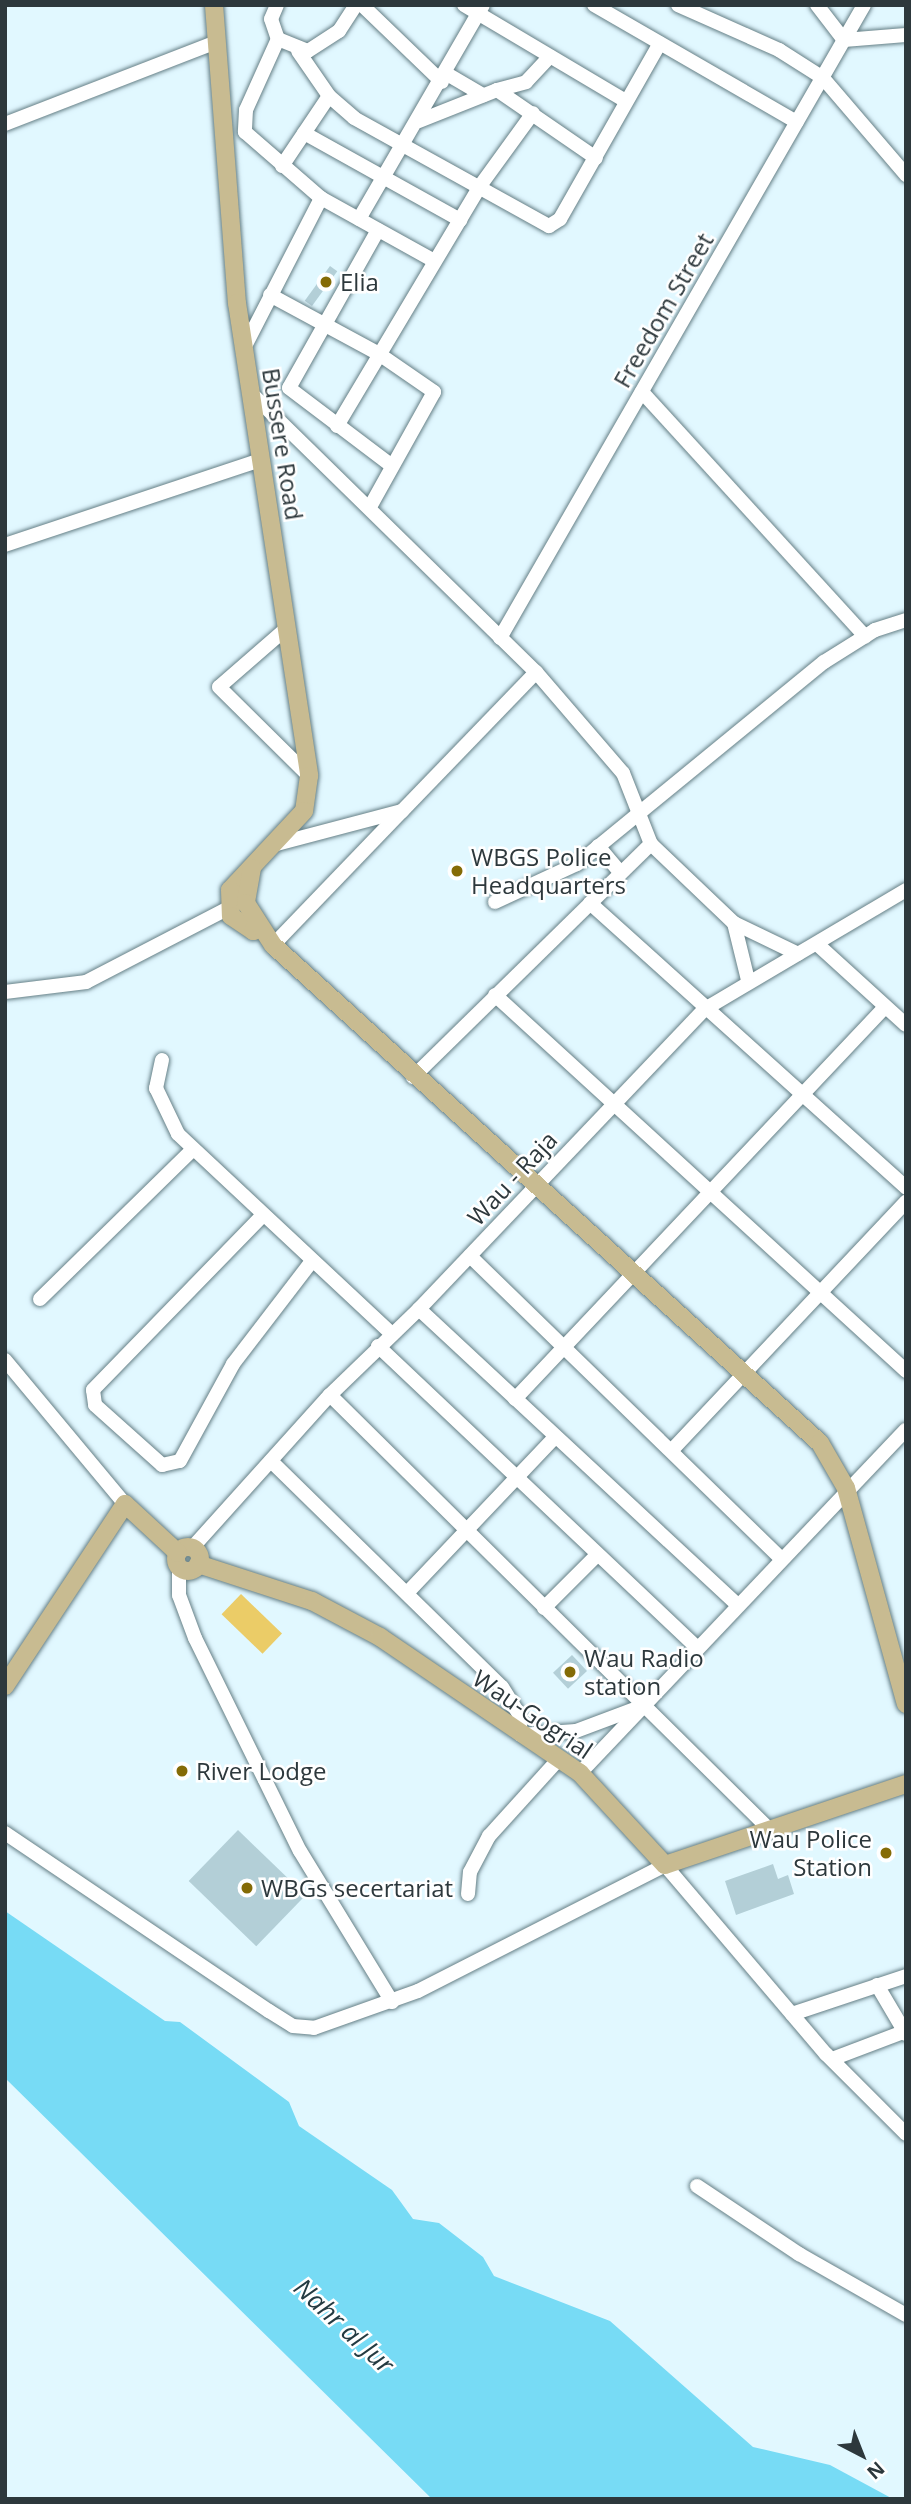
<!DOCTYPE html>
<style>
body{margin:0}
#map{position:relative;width:911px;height:2504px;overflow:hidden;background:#e1f8ff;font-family:"Open Sans",sans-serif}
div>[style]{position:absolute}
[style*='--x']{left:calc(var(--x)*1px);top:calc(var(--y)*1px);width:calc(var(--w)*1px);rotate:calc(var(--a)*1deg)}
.green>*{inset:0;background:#ebcc67;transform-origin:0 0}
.water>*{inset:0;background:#77dbf5}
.building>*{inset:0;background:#b3cfd7;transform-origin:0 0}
.roads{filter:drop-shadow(0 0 2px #657f86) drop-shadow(0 0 2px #657f86)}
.minor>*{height:14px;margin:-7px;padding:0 7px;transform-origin:7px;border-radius:7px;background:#fff}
.major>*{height:18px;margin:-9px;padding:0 9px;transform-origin:9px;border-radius:9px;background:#c8bb91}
.major>.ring{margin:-9px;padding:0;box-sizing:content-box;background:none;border:18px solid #c8bb91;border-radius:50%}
.dots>*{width:19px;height:19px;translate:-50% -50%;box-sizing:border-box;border:4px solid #fff;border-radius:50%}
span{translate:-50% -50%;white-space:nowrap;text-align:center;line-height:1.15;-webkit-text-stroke:5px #fff;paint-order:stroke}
.poi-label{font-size:24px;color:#2d383c}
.left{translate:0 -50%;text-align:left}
.right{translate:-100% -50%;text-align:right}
.street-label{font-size:24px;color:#2d383c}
.water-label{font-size:26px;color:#243b42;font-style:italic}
.frame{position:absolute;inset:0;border:7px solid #2d383c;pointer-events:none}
.north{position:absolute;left:827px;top:2420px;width:70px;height:70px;-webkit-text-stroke:5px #fff;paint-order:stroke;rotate:138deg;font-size:19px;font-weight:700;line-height:28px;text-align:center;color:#2d383c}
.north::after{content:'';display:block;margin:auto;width:24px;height:32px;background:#2d383c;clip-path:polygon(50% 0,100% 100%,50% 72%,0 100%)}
</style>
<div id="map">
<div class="green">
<i style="left:241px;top:1594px;width:57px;height:28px;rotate:44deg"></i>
</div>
<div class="water">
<i style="clip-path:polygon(5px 1911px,165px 2021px,180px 2022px,289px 2102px,299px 2126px,392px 2190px,413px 2219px,439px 2223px,483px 2257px,494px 2276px,610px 2321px,753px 2447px,830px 2465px,893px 2499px,432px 2499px,5px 2078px)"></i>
</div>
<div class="building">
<i style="left:330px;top:266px;width:9px;height:43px;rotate:36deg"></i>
<i style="left:572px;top:1655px;width:22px;height:26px;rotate:47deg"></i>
<i style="left:238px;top:1830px;width:94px;height:71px;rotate:44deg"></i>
<i style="clip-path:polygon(773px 1864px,778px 1879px,788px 1875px,794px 1894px,736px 1915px,725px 1881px)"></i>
</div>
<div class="roads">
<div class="minor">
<i style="--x:277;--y:5;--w:15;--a:113"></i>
<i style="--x:271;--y:19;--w:21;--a:71"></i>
<i style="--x:278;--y:39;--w:32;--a:22"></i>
<i style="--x:308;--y:51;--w:37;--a:-33"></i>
<i style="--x:339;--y:31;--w:31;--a:-57"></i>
<i style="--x:362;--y:5;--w:111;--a:43.9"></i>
<i style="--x:464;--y:5;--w:188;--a:30.7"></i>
<i style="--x:594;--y:5;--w:234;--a:30"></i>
<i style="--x:678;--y:5;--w:111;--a:24"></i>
<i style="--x:779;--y:50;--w:52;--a:32.5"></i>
<i style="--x:823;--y:78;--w:128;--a:49.4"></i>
<i style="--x:817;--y:5;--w:44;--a:52.4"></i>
<i style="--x:844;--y:40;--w:62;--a:-4.6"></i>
<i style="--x:278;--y:39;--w:78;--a:114.3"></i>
<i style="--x:246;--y:110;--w:22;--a:93"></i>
<i style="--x:245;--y:132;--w:101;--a:41"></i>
<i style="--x:321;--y:198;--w:129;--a:29.1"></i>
<i style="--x:298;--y:51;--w:55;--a:55.4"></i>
<i style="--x:329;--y:96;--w:33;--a:41"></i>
<i style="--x:354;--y:118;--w:223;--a:29"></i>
<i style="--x:549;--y:226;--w:13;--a:-32"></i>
<i style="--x:560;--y:219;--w:202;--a:-60.4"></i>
<i style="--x:447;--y:74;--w:42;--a:30.3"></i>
<i style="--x:497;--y:90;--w:30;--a:-15"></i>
<i style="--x:526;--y:82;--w:35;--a:-47"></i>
<i style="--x:419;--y:121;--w:84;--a:-21.7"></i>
<i style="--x:497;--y:90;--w:120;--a:34.5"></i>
<i style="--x:5;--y:124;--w:226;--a:-21.2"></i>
<i style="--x:304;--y:133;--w:179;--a:29.1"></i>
<i style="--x:282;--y:166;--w:84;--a:-56.1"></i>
<i style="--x:359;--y:219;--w:247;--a:-59.9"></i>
<i style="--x:378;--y:230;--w:181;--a:119.4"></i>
<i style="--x:289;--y:388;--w:129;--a:37.1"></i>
<i style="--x:270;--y:295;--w:124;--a:28.4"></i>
<i style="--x:379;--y:354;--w:67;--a:34.6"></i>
<i style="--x:434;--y:392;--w:129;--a:119.1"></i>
<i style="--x:243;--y:350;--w:171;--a:-62.8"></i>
<i style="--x:642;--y:392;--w:331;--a:47.6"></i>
<i style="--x:255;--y:397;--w:393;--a:44.4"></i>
<i style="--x:536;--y:672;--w:133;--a:49.3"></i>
<i style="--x:623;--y:773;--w:76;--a:68.5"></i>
<i style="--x:651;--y:844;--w:115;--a:43.6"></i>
<i style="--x:734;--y:923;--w:59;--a:76.2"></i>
<i style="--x:337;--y:426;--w:279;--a:-59.2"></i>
<i style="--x:480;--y:186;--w:90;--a:-54"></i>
<i style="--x:5;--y:545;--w:269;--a:-18.4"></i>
<i style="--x:288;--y:627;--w:91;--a:139"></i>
<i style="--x:219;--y:687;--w:127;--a:44.7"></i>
<i style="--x:500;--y:638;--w:730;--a:-60.1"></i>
<i style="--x:273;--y:845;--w:133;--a:-14.8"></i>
<i style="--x:402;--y:811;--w:193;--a:-46"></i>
<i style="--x:598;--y:846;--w:35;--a:50"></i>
<i style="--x:495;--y:902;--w:90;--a:-24.9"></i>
<i style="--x:577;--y:864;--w:319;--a:-39.3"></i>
<i style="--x:824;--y:662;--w:60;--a:-32.1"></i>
<i style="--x:875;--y:630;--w:33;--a:-18"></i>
<i style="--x:590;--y:903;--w:426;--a:42"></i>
<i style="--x:734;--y:923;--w:71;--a:25.8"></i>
<i style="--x:817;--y:944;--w:120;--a:42.3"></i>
<i style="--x:273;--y:945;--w:185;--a:-46.1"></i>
<i style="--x:5;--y:992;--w:82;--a:-7"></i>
<i style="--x:86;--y:982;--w:159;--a:-27.4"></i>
<i style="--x:495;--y:995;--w:557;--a:42.45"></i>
<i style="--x:162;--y:1060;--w:29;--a:102"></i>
<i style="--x:156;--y:1088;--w:51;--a:64.4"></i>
<i style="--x:178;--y:1134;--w:293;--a:43.1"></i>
<i style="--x:413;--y:1077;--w:333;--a:-44.4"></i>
<i style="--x:263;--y:1215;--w:244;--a:134.2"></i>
<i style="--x:93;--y:1390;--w:15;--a:82"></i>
<i style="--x:95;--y:1405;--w:90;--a:41.8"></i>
<i style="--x:162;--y:1465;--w:18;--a:-13"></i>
<i style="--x:180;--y:1461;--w:111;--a:-61.3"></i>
<i style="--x:233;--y:1364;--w:130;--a:-52.5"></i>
<i style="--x:470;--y:1256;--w:432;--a:44.2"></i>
<i style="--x:40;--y:1299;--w:213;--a:-44.4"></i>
<i style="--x:419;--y:1309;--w:434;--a:42.9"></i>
<i style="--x:378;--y:1346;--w:439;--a:43.4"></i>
<i style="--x:5;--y:1360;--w:187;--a:50.2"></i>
<i style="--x:330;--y:1395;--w:620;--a:44.67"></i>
<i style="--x:515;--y:1399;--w:539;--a:-46.65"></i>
<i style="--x:672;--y:1450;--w:341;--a:-46.7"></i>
<i style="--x:271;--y:1461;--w:323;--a:44.4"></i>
<i style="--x:502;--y:1687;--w:32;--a:58"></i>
<i style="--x:519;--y:1714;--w:21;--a:85"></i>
<i style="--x:521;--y:1735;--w:55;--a:-4.2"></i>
<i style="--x:576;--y:1731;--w:74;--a:-20.6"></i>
<i style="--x:192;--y:1548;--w:206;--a:-48"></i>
<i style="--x:330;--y:1395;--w:124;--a:-44"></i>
<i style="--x:419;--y:1309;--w:414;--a:-46.4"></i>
<i style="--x:705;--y:1009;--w:234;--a:-30.6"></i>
<i style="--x:179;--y:1567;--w:28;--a:90"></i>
<i style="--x:179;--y:1595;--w:46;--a:69.6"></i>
<i style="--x:195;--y:1638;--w:237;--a:63.8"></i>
<i style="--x:300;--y:1851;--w:177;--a:58.6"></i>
<i style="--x:408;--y:1592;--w:214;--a:-46.5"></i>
<i style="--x:544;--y:1608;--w:75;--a:-45"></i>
<i style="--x:580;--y:1773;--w:473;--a:-46.5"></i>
<i style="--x:5;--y:1833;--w:318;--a:34"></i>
<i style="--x:269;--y:2011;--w:28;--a:32"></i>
<i style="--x:293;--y:2026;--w:21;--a:5"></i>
<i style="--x:314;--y:2028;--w:110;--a:-19.6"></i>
<i style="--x:418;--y:1991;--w:277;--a:-27"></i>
<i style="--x:665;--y:1865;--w:248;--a:49.6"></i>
<i style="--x:826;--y:2054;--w:113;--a:45"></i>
<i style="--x:468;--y:1894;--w:22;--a:-85"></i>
<i style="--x:470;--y:1872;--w:41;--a:-62.2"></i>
<i style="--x:489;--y:1836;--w:101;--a:-47.8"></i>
<i style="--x:877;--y:1985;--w:57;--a:59.4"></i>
<i style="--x:792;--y:2014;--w:120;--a:-18.4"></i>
<i style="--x:832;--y:2059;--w:79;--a:-20.7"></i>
<i style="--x:697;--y:2186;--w:123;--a:33.7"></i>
<i style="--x:799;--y:2254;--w:123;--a:29.7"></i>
</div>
<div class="major">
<i style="--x:214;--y:5;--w:299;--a:85.6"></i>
<i style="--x:237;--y:303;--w:478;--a:81.3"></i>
<i style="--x:309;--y:776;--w:35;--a:98"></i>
<i style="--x:304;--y:811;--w:108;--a:133.1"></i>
<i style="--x:230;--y:890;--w:26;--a:88"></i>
<i style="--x:231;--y:916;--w:27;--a:34"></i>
<i style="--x:253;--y:931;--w:7;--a:-63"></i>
<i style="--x:252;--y:868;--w:36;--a:100"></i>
<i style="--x:246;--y:903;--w:50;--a:57.3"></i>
<i style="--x:273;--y:945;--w:740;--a:42.32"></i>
<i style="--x:820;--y:1443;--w:52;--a:60"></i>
<i style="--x:846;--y:1488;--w:224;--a:74.5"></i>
<i class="ring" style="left:176px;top:1547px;width:6px;height:6px"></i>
<i style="--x:198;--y:1564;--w:120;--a:18"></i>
<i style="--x:312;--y:1601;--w:77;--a:27.9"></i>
<i style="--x:380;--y:1637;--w:242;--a:34.2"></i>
<i style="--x:580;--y:1773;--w:125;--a:47.3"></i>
<i style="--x:665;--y:1865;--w:254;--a:-18.6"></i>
<i style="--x:5;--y:1686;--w:218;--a:-56.6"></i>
<i style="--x:125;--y:1504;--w:72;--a:42.8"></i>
</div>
</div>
<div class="dots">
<i style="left:326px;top:282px;background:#846b06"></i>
<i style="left:457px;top:871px;background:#846b06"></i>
<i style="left:570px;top:1672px;background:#846b06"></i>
<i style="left:182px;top:1771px;background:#846b06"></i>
<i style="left:886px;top:1853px;background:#846b06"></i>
<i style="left:247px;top:1888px;background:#846b06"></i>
</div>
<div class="poi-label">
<span class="left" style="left:340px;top:282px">Elia</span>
<span class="left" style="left:471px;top:871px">WBGS Police<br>Headquarters</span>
<span class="left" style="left:584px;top:1672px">Wau Radio<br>station</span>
<span class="left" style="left:196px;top:1771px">River Lodge</span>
<span class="right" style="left:872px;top:1853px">Wau Police<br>Station</span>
<span class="left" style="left:261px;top:1888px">WBGs secertariat</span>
</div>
<div class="street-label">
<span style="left:663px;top:310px;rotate:-60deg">Freedom Street</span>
<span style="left:283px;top:444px;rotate:81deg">Bussere Road</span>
<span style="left:512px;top:1178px;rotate:-47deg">Wau - Raja</span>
<span style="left:533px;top:1714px;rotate:34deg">Wau-Gogrial</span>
</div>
<div class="water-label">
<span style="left:344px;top:2326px;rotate:43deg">Nahr al Jur</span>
</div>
<div class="frame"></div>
<div class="north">N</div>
</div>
